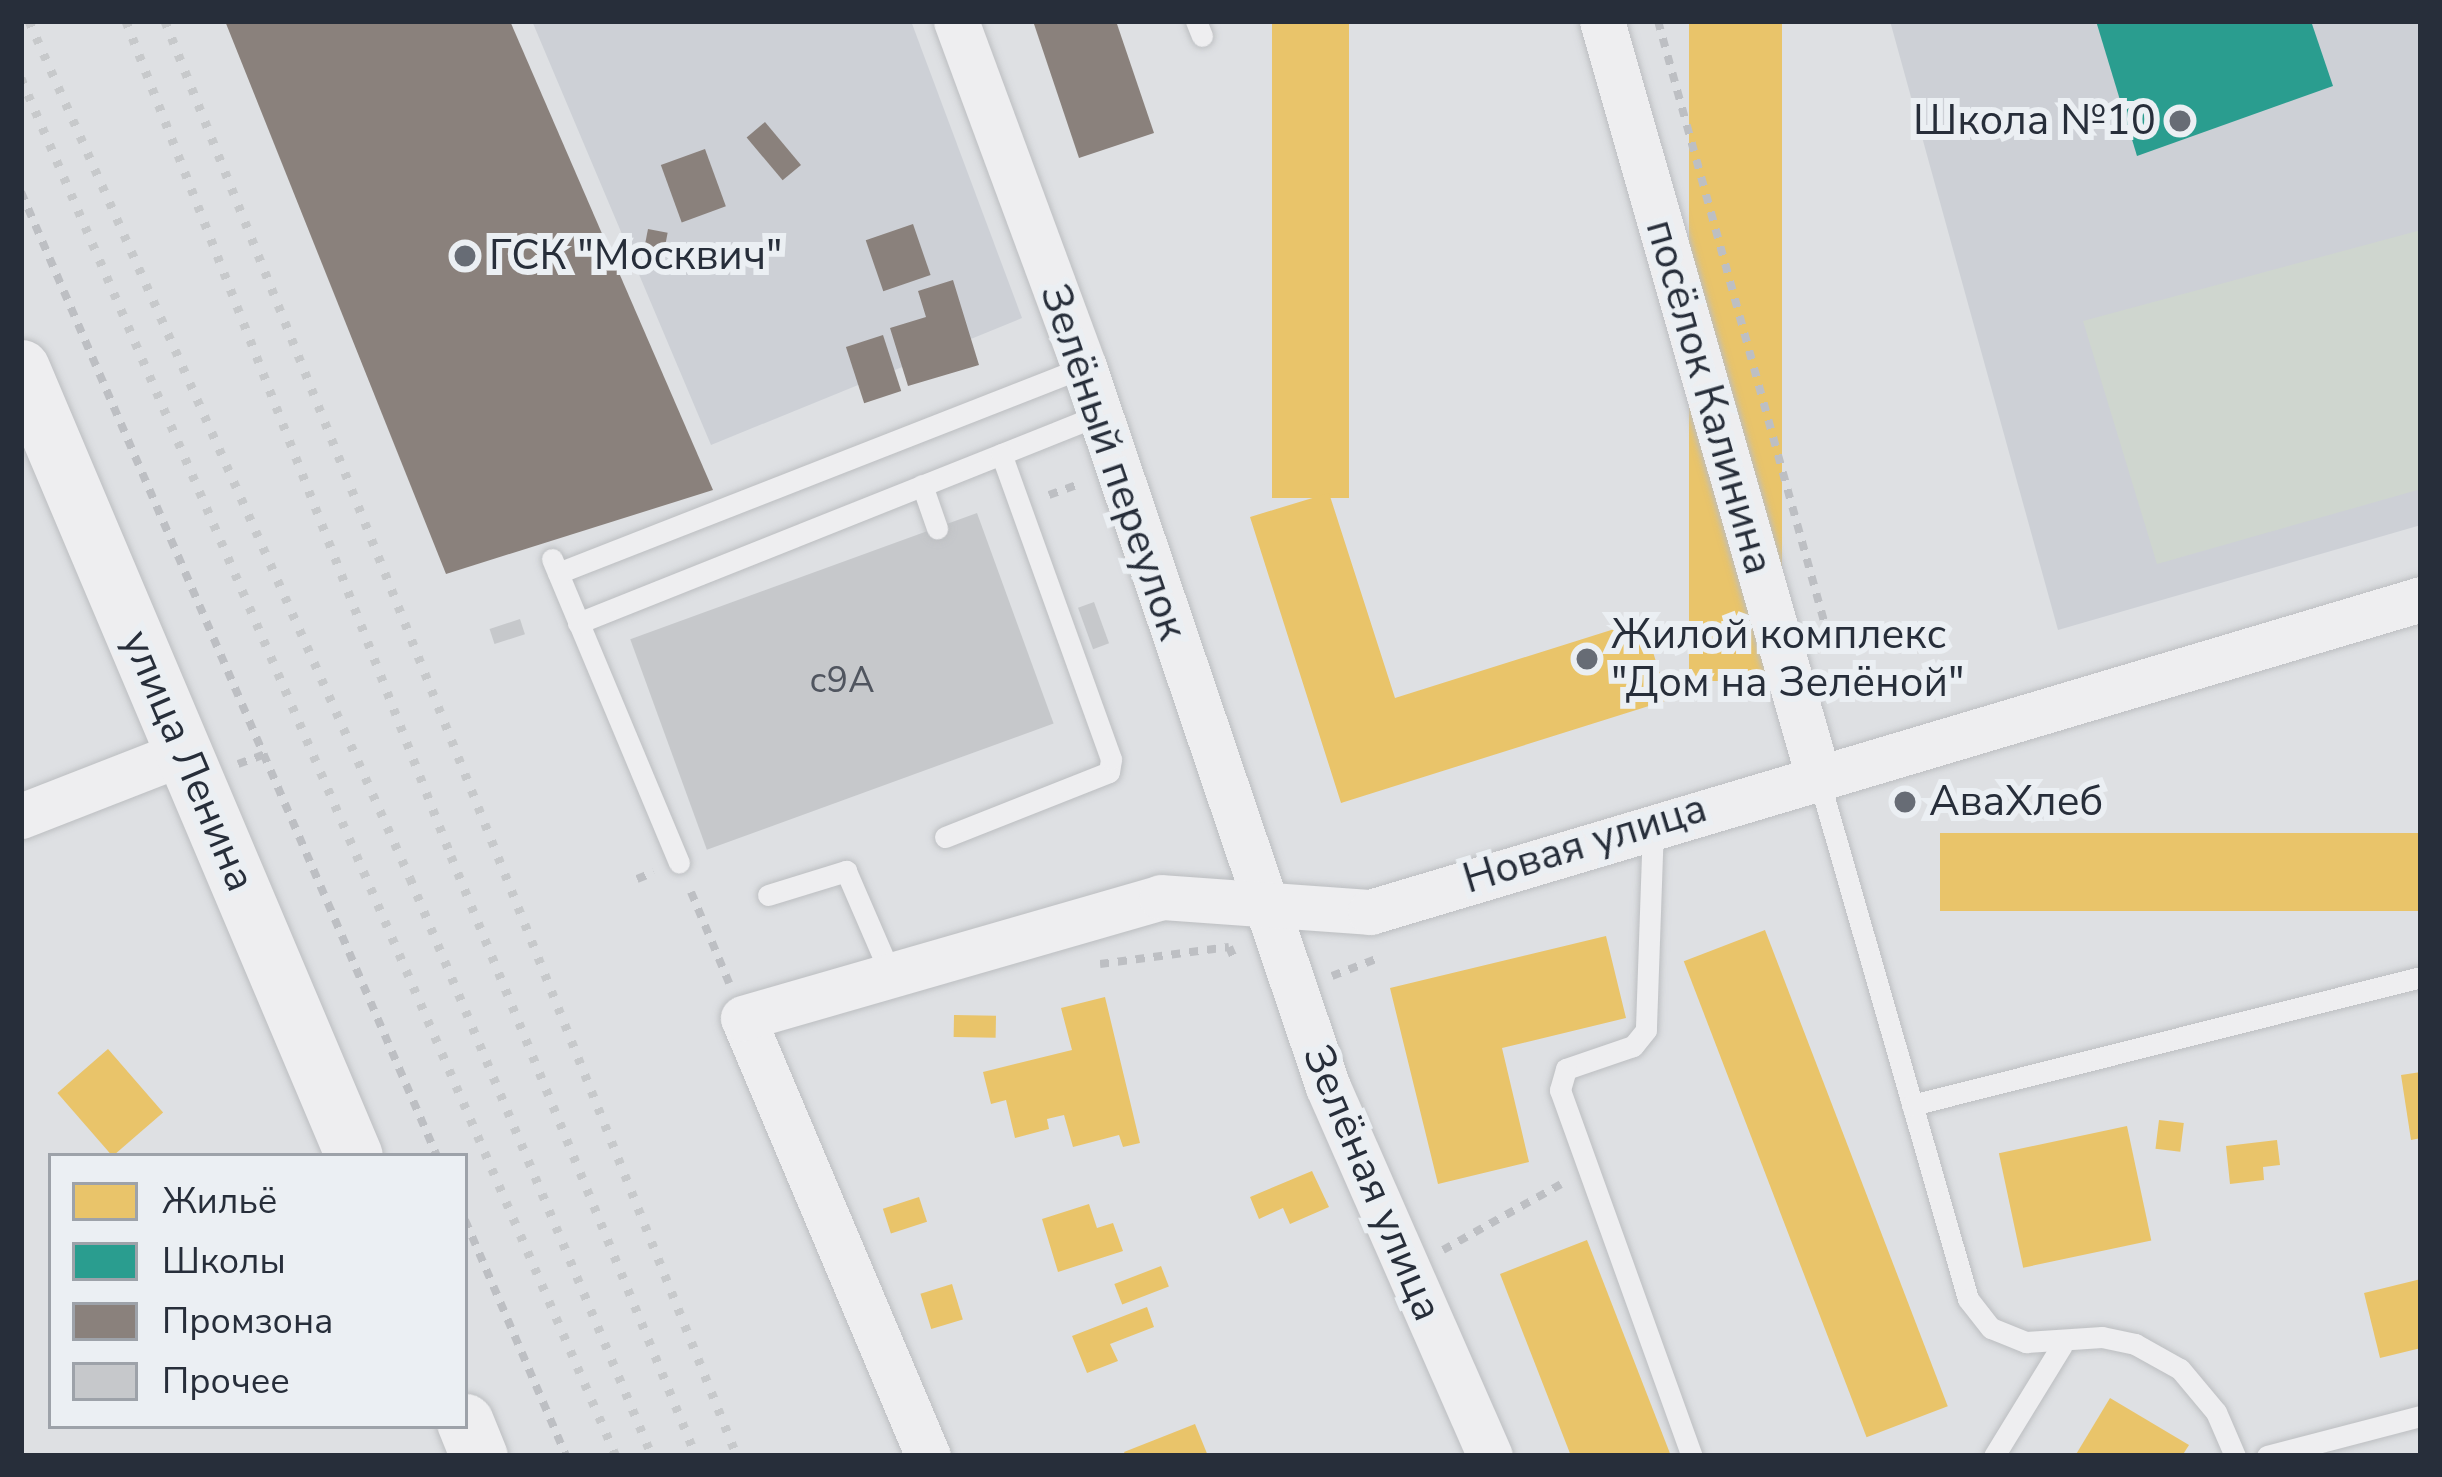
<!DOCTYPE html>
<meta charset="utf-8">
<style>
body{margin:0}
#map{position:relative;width:2442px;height:1477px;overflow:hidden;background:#dee0e3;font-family:"Nunito Sans",sans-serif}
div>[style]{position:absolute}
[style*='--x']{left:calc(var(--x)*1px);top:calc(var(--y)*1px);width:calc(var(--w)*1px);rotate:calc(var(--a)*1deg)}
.built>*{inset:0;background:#cdd0d6}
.green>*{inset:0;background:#cfd6cf}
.homes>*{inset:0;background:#e9c46a;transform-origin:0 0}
.schools>*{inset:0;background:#2a9d8f}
.industry>*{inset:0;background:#8a817c;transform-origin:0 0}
.building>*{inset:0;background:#c6c8cb;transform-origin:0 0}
.path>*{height:8px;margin-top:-4px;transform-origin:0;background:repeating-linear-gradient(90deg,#bdbfc3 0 9px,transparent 0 18px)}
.roads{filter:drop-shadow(0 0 3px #bcbec1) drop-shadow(0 0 3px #bcbec1)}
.service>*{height:21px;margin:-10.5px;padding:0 10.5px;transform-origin:10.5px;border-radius:10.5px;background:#eeeef0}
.minor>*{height:45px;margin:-22.5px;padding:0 22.5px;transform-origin:22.5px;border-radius:22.5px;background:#eeeef0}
.tertiary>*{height:57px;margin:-28.5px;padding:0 28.5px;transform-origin:28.5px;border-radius:28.5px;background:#eeeef0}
.rail>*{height:9px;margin-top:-4.5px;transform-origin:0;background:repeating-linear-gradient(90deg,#c7c9cb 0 6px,transparent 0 18px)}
.dots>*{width:33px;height:33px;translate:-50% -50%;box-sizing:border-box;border:6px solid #ebeff3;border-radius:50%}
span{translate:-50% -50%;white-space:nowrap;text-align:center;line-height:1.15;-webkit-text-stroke:12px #ebeff3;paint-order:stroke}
.number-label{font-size:36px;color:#50555f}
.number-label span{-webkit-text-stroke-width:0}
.poi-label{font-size:42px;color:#272e3a}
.right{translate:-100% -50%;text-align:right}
.left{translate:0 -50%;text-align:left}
.street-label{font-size:42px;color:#272e3a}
.frame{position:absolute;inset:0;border:24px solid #272e3a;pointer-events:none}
.legend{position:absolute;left:48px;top:1153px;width:420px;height:276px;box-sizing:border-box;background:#ebeff3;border:3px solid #9da2a9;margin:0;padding:15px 21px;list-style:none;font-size:36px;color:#272e3a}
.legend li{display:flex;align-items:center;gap:24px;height:60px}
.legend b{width:60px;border:3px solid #9da2a9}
</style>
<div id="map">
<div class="built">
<i style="clip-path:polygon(532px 21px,911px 21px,1022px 318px,711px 445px)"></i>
<i style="clip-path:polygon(1890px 21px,2421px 21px,2421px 525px,2058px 630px)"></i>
</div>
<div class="green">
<i style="clip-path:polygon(2421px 230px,2421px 489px,2157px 564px,2083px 321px)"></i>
</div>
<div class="homes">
<i style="left:1272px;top:21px;width:77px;height:477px"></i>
<i style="left:1689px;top:21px;width:93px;height:660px"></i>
<i style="clip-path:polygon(1329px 493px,1395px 698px,1643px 620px,1668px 700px,1341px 803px,1250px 517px)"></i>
<i style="left:2421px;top:833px;width:78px;height:481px;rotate:90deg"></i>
<i style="left:1765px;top:930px;width:510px;height:87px;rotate:69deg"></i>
<i style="clip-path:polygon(1606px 936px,1626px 1018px,1502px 1048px,1529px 1162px,1438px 1184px,1390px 988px)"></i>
<i style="clip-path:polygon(1105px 997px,1140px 1143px,1123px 1147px,1119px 1135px,1073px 1147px,1064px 1115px,1047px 1119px,1049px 1129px,1015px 1138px,1006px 1100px,991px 1104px,983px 1072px,1072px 1050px,1061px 1008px)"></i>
<i style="left:954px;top:1015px;width:42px;height:22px;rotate:1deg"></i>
<i style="left:108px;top:1049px;width:84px;height:67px;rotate:49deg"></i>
<i style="clip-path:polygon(2421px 1072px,2421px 1138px,2411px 1140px,2401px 1075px)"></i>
<i style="left:2159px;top:1120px;width:25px;height:29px;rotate:7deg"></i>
<i style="left:2127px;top:1126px;width:117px;height:131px;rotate:78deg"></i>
<i style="clip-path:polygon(2277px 1140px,2280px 1165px,2263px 1167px,2264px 1180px,2230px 1184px,2226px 1146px)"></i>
<i style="clip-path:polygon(1312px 1171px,1329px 1207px,1290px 1224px,1283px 1208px,1259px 1219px,1250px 1197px)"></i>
<i style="left:919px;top:1197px;width:26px;height:38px;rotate:72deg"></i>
<i style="clip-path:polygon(1089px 1204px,1097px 1228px,1113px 1223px,1123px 1251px,1058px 1272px,1042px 1219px)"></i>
<i style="clip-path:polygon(1587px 1240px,1671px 1456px,1571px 1456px,1500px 1274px)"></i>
<i style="left:1161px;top:1266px;width:22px;height:50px;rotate:69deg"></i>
<i style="clip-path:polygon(2421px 1279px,2421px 1348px,2380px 1358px,2364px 1293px)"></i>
<i style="left:952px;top:1284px;width:37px;height:33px;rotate:73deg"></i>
<i style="clip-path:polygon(1147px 1307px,1154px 1327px,1110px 1344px,1118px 1361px,1087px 1373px,1072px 1336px)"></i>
<i style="clip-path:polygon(2110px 1398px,2189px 1445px,2182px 1456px,2075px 1456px)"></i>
<i style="clip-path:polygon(1195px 1424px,1208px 1456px,1126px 1456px,1124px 1452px)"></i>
</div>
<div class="schools">
<i style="clip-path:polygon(2096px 21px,2311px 21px,2333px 86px,2137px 156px)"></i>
</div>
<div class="industry">
<i style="clip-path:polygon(225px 21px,510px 21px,713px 490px,446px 574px)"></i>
<i style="clip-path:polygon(1033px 21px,1116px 21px,1154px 133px,1079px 158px)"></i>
<i style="left:765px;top:122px;width:56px;height:24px;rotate:50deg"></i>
<i style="left:705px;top:149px;width:61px;height:47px;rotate:70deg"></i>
<i style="left:913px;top:224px;width:54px;height:50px;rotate:71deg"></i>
<i style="left:648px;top:229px;width:20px;height:21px;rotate:11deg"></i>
<i style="clip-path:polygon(953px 280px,979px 365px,908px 386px,890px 328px,926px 317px,918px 291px)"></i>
<i style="left:883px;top:335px;width:59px;height:39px;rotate:72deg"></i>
</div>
<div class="building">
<i style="left:977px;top:513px;width:224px;height:369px;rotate:70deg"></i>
<i style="left:1094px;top:602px;width:44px;height:17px;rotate:70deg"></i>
<i style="left:520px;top:619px;width:16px;height:32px;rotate:72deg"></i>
</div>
<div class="path">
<i style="--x:1658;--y:21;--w:634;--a:74.54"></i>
<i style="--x:21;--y:192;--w:1050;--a:66.66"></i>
<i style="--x:1049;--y:495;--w:33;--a:-20"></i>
<i style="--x:238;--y:764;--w:29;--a:-20"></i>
<i style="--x:637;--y:879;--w:18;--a:-22"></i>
<i style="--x:691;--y:892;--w:99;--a:67.3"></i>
<i style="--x:1100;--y:964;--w:130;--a:-7.5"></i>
<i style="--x:1229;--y:947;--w:17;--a:66"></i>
<i style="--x:1332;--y:976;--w:50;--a:-21"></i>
<i style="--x:465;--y:1220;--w:257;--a:66.8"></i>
<i style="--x:1443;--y:1250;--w:135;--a:-29.2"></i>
</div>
<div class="roads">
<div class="service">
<i style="--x:1196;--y:21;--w:16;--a:68"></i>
<i style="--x:922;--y:485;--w:46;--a:70.8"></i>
<i style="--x:552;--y:559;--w:329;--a:67.3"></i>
<i style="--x:558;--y:573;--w:565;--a:-21.39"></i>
<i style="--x:578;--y:623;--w:561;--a:-21.76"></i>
<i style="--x:1817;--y:773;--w:547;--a:73.98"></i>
<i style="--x:1968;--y:1299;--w:37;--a:52"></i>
<i style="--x:1991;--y:1328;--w:38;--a:22"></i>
<i style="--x:2026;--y:1342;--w:76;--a:-3.8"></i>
<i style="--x:2102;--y:1337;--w:34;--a:12"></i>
<i style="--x:2135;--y:1344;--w:51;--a:29.1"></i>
<i style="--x:2180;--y:1369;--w:56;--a:50.1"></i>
<i style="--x:2216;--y:1412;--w:48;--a:66.6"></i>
<i style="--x:1653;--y:826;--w:204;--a:92"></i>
<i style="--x:1646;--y:1030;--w:21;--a:129"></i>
<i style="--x:1633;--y:1046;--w:71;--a:161.1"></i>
<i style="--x:1566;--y:1069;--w:22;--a:106"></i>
<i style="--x:1560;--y:1090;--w:389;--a:70.2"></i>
<i style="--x:945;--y:837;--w:176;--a:-21.6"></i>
<i style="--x:1109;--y:772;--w:13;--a:-81"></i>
<i style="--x:1111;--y:759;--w:324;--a:-109.8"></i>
<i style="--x:768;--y:895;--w:82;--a:-17.1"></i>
<i style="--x:846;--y:871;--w:113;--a:66.6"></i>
<i style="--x:1912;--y:1105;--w:525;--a:-14.12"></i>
<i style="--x:1994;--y:1456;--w:130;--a:-58.5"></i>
<i style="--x:2267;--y:1456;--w:159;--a:-14.6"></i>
</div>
<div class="minor">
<i style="--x:956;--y:21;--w:369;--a:69.7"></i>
<i style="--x:1084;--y:367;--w:760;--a:71.28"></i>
<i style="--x:1328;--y:1087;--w:403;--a:66.3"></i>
<i style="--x:1602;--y:21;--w:782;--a:74.04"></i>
<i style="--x:21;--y:816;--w:176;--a:-21.3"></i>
<i style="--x:928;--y:1456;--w:475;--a:-112.9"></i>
<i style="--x:743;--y:1018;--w:435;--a:-16.1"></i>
<i style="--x:1161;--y:897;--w:210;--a:4.1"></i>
<i style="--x:1370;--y:912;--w:1097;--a:-16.58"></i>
</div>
<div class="tertiary">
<i style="--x:21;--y:368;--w:855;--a:67.09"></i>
<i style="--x:465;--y:1422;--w:37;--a:68"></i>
</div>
</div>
<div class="rail">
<i style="--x:29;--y:21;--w:938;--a:66.03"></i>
<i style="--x:410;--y:878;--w:627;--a:67.28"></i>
<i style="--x:126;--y:21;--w:896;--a:68.73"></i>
<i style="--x:451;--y:856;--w:648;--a:67.79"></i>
<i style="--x:165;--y:21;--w:1545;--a:68.27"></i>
<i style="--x:21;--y:78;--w:1501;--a:66.65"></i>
</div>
<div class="dots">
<i style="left:2180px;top:121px;background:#676c75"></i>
<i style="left:465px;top:256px;background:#676c75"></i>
<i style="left:1587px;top:659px;background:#676c75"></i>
<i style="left:1905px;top:802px;background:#676c75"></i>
</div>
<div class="number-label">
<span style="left:842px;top:681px">с9А</span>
</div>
<div class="poi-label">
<span class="right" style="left:2156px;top:121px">Школа №10</span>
<span class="left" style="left:489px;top:256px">ГСК "Москвич"</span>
<span class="left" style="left:1611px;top:659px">Жилой комплекс<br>"Дом на Зелёной"</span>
<span class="left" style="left:1929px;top:802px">АваХлеб</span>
</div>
<div class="street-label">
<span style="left:1709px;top:397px;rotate:74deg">посёлок Калинина</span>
<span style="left:1113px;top:462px;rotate:71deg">Зелёный переулок</span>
<span style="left:188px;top:761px;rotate:67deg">улица Ленина</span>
<span style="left:1585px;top:844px;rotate:-17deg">Новая улица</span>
<span style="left:1372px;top:1183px;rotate:67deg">Зелёная улица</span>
</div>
<div class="frame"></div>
<ul class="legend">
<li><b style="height:33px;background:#e9c46a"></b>Жильё</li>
<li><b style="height:33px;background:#2a9d8f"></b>Школы</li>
<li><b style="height:33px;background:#8a817c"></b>Промзона</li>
<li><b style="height:33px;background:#c6c8cb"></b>Прочее</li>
</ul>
</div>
